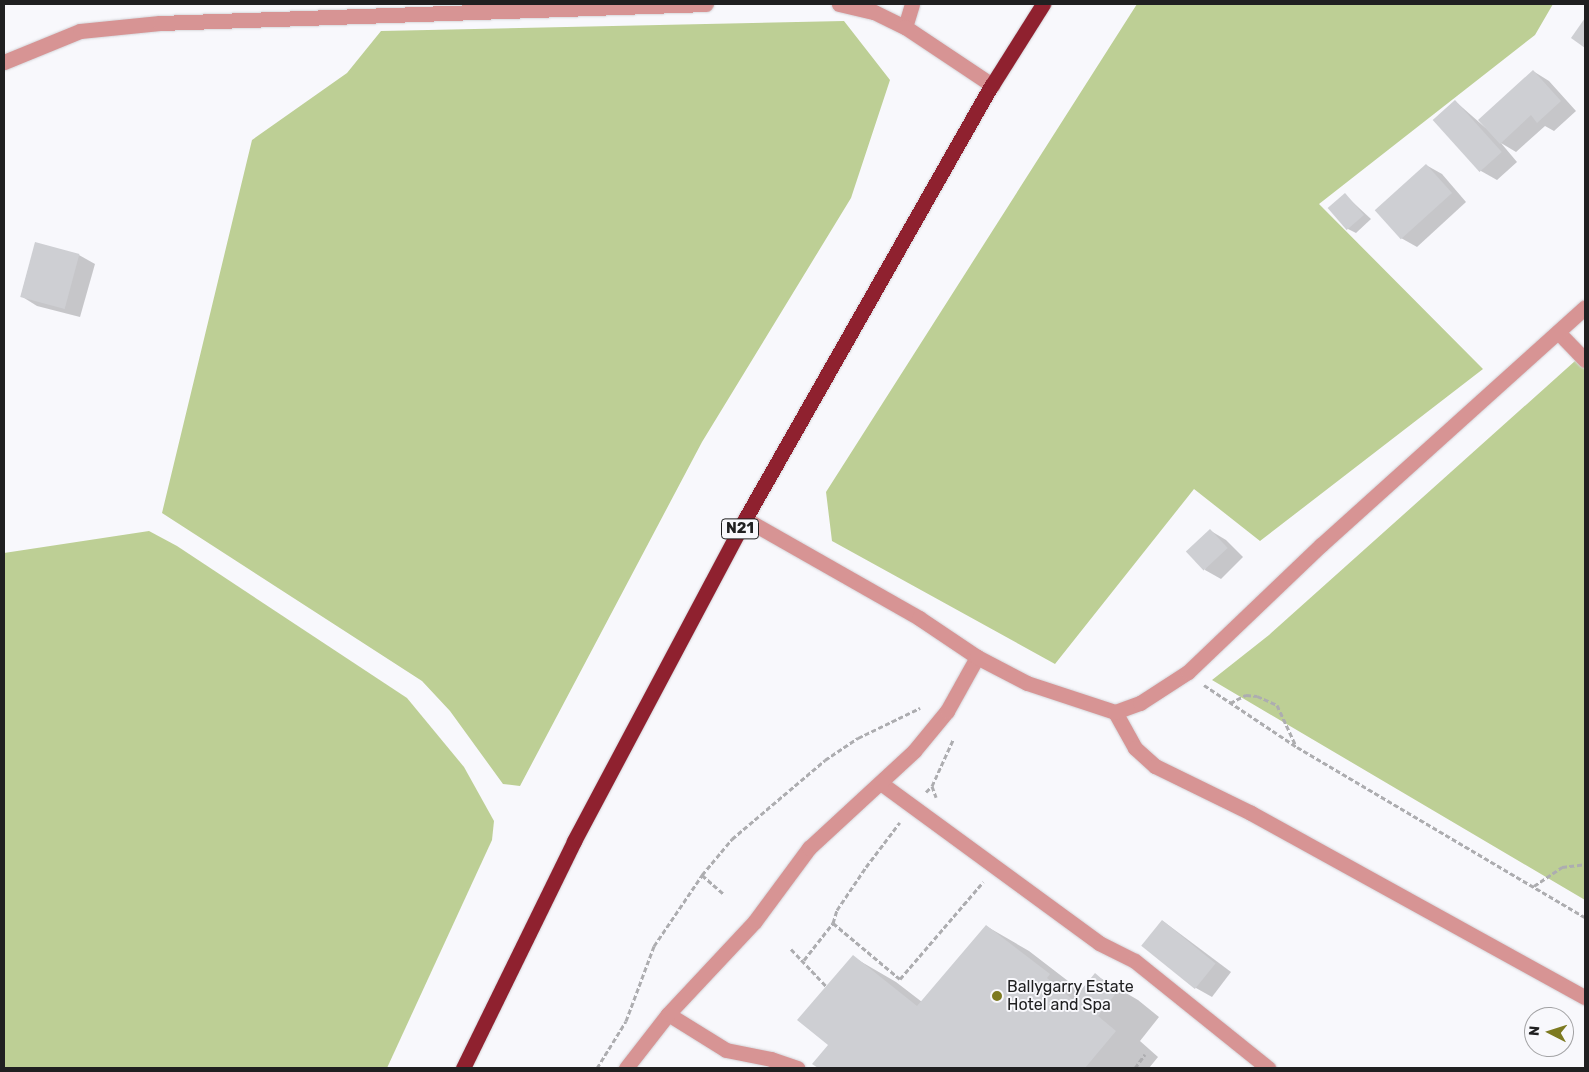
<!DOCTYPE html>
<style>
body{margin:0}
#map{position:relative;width:1589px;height:1072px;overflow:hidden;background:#f8f8fc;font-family:Rubik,sans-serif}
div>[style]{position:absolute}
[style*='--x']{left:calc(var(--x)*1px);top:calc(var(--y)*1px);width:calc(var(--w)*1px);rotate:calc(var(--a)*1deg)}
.green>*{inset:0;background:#bdcf95}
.shadow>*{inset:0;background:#0003}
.building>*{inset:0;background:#cecfd3;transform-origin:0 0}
.path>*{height:3px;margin-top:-1.5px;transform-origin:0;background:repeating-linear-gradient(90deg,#adadb0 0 5px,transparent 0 7.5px)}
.roads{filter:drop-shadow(0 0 1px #d5d5d9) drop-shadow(0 0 1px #d5d5d9)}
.lane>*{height:15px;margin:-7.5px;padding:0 7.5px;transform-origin:7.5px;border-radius:7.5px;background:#d79494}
.street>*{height:15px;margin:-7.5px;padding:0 7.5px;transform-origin:7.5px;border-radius:7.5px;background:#d79494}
.highway>*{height:15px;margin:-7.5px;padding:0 7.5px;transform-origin:7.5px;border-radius:7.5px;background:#8f212f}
.dots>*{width:14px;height:14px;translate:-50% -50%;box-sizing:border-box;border:2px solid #f8f8fc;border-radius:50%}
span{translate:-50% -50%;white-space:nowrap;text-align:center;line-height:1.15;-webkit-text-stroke:4px #f8f8fc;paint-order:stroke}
.shield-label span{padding:1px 4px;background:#f8f8fc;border:1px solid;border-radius:4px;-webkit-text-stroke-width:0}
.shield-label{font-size:15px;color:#202021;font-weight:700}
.poi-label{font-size:16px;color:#202021}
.left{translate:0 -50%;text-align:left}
.frame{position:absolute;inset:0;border:5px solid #202021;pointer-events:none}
.north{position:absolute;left:1524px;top:1007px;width:50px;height:50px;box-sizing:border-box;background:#f8f8fc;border:1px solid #a2a2a4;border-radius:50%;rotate:275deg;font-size:14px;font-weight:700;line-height:20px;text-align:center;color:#202021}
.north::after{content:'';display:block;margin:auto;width:18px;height:22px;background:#7d7a21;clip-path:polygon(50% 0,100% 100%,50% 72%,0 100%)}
</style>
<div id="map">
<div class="green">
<i style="clip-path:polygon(1137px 4px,1553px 4px,1535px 35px,1319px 204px,1483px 369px,1260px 541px,1194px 489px,1055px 664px,832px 541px,826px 492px)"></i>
<i style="clip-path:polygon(844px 21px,890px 80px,851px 198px,702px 442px,520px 786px,503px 784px,450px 711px,422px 681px,162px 513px,252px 140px,347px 73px,381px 31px)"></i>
<i style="clip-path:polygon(1585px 352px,1585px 900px,1212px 680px,1269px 635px)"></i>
<i style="clip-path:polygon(149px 531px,177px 546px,407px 698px,464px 767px,494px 821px,492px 840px,387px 1068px,4px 1068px,4px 553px)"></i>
</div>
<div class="shadow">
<i style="clip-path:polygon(1533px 71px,1549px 81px,1576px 111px,1554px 131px,1545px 126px,1516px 152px,1501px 143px,1517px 162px,1497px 180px,1481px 171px,1453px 140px,1455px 101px,1488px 130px)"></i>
<i style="clip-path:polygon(1426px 165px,1442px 174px,1466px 202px,1417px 247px,1401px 238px)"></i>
<i style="clip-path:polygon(1345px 195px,1371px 219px,1356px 233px,1348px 229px)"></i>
<i style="clip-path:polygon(36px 243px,79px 255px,95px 264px,80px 317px,37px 306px,21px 296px)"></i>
<i style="clip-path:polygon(1211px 531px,1226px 540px,1243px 557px,1221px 579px,1205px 570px)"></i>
<i style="clip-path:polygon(1163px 921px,1231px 972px,1212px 997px,1196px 988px)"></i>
<i style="clip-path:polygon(986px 926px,1029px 951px,1081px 991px,1095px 975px,1138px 1000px,1159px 1017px,1140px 1041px,1158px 1057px,1149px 1068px,820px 1068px,814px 1063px,830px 1045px,853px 957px,896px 982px,922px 1002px)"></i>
</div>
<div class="building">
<i style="clip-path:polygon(1585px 18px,1585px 48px,1571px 38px)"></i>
<i style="clip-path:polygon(1533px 70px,1561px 101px,1537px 123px,1531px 115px,1500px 144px,1478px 120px)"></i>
<i style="left:1455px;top:100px;width:70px;height:30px;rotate:48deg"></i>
<i style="left:1426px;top:164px;width:39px;height:69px;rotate:48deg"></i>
<i style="left:1345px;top:193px;width:29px;height:23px;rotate:49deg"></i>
<i style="left:35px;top:242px;width:46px;height:57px;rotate:15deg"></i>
<i style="left:1210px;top:529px;width:26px;height:33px;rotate:47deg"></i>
<i style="left:1162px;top:920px;width:69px;height:33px;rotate:39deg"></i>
<i style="clip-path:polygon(986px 925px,1050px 974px,1047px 978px,1073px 1000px,1095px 973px,1117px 992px,1098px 1016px,1116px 1031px,1085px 1068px,818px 1068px,812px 1064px,828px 1045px,797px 1020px,853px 955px,917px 1006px)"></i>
</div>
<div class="path">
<i style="--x:1204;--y:685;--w:112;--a:33.7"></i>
<i style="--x:1297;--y:747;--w:334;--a:30.6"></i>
<i style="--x:1230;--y:703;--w:18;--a:-27"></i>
<i style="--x:1246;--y:695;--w:11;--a:5"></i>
<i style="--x:1257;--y:696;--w:22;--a:24"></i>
<i style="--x:1277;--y:705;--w:45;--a:65.1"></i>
<i style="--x:932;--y:786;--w:12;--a:70"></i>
<i style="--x:926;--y:792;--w:8;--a:-45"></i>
<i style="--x:932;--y:786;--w:51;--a:-65.5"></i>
<i style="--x:702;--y:875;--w:29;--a:41"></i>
<i style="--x:1534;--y:886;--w:34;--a:-34"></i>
<i style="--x:1562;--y:867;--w:23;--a:-7"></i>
<i style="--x:833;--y:923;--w:87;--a:39.9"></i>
<i style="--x:900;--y:979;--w:128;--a:-49.4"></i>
<i style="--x:791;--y:949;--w:51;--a:46.6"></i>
<i style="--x:804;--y:960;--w:47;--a:-51.9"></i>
<i style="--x:833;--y:923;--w:14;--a:-73"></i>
<i style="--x:837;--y:910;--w:52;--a:-56"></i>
<i style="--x:866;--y:867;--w:56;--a:-52.9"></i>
<i style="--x:597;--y:1068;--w:55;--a:-58.3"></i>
<i style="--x:626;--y:1021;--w:80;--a:-69.5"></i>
<i style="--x:654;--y:946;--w:86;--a:-55.9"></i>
<i style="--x:702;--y:875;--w:47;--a:-50.2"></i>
<i style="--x:732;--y:839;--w:122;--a:-40.3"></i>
<i style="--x:825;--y:760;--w:40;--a:-34"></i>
<i style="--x:858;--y:738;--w:69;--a:-25.8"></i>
<i style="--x:1135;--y:1068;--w:17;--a:-54"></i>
</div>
<div class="roads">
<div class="lane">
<i style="--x:905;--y:27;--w:24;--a:-73"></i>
<i style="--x:1558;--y:332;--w:39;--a:46"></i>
<i style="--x:1115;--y:712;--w:41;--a:60.9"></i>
<i style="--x:1135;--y:748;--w:27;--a:42"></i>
<i style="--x:1155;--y:766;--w:107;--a:26.1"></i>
<i style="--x:1251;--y:813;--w:381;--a:28.9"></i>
<i style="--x:882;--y:784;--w:269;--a:36.2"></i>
<i style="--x:1099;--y:943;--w:40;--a:26.6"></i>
<i style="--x:1135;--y:961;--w:171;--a:38.8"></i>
<i style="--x:668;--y:1014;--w:68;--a:31.8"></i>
<i style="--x:726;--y:1050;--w:46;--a:11.3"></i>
<i style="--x:771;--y:1059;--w:28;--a:19"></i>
<i style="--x:626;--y:1068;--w:68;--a:-52.1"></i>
<i style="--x:668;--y:1014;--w:127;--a:-46.9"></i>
<i style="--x:755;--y:921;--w:91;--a:-53.5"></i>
<i style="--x:809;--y:848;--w:143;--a:-42.7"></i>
<i style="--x:914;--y:751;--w:52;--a:-50.5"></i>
<i style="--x:947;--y:711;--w:62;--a:-60.9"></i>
</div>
<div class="street">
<i style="--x:839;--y:4;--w:36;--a:13"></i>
<i style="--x:874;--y:12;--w:34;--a:26"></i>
<i style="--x:905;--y:27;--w:105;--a:33.7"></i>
<i style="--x:4;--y:62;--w:82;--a:-22.2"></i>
<i style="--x:80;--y:31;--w:80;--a:-5.7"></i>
<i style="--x:160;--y:23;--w:546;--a:-1.99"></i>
<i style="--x:745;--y:519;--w:200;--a:29.6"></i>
<i style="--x:919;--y:618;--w:70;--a:33.9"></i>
<i style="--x:977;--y:657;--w:56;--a:27.5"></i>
<i style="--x:1027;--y:683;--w:93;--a:18.2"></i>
<i style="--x:1115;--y:712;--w:27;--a:-20"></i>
<i style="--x:1140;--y:703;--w:57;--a:-32.9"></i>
<i style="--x:1188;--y:672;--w:184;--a:-43.7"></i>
<i style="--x:1321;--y:545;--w:355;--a:-42"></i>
</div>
<div class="highway">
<i style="--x:463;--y:1068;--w:253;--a:-63.9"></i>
<i style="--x:574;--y:841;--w:365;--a:-62"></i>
<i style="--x:745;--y:519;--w:499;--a:-60.4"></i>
<i style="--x:992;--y:85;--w:96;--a:-57.8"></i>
</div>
</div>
<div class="dots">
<i style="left:997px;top:996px;background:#7d7a21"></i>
</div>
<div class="shield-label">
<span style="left:740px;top:529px">N21</span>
</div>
<div class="poi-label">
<span class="left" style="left:1007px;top:996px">Ballygarry Estate<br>Hotel and Spa</span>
</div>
<div class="frame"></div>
<div class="north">N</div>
</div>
